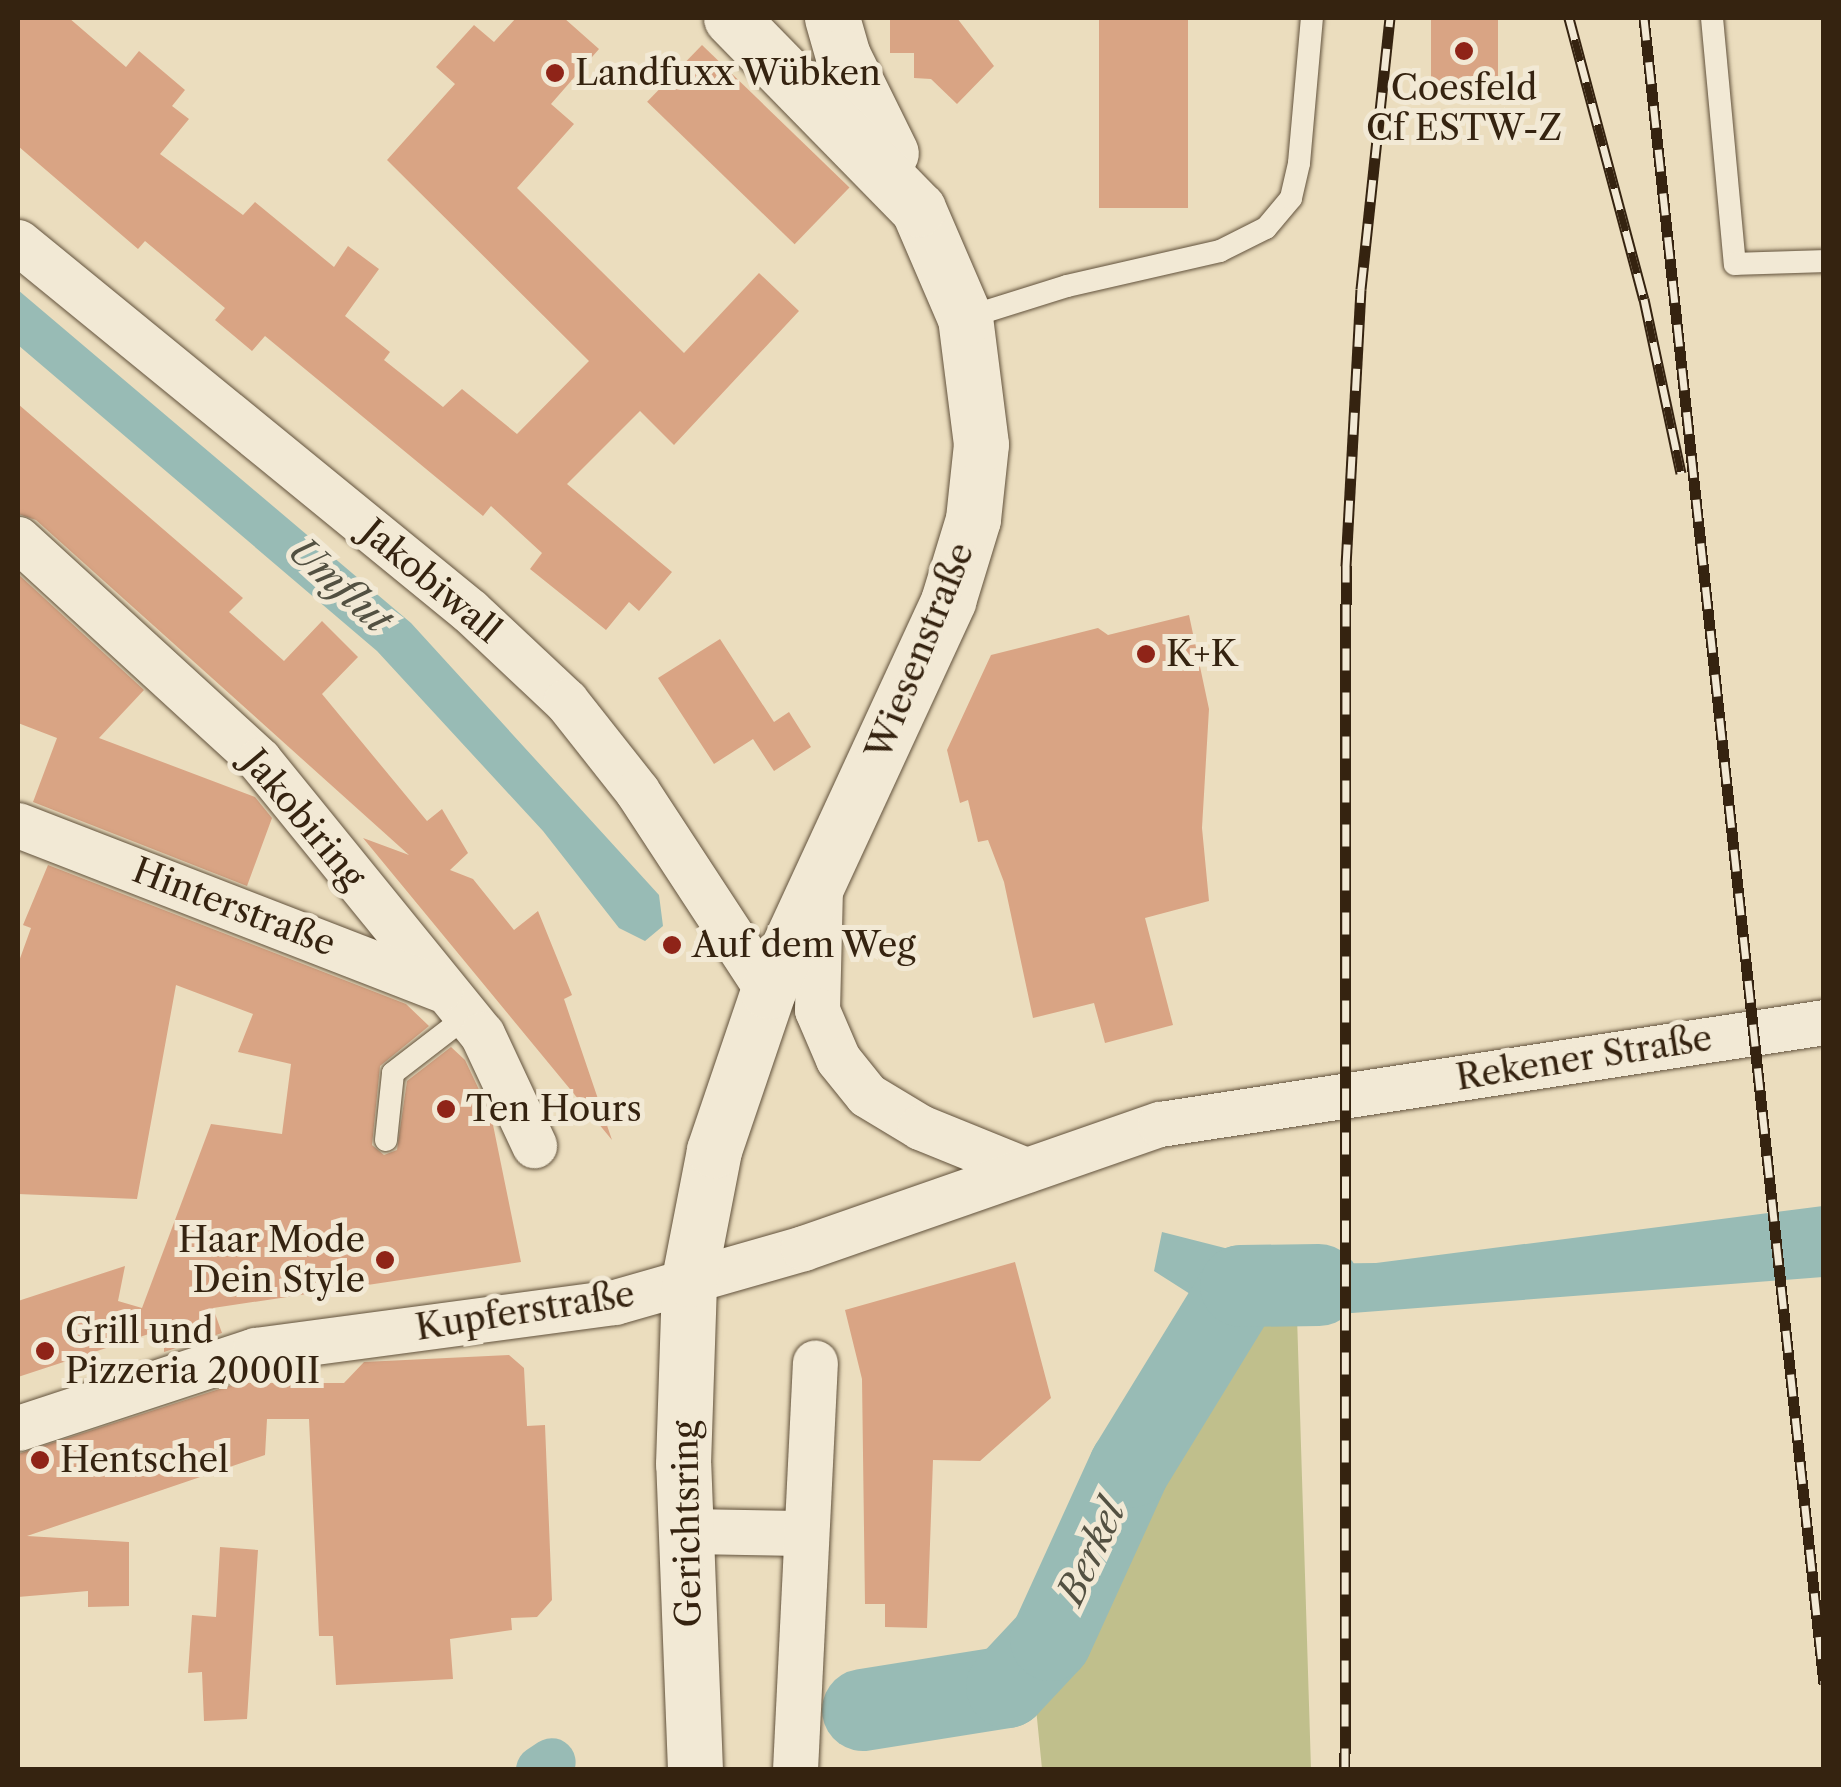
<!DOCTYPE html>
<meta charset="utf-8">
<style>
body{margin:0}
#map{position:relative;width:1841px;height:1787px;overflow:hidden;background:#ebddbe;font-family:"Libre Caslon Text",serif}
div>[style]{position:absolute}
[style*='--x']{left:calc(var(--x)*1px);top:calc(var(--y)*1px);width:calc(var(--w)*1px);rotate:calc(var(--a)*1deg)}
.green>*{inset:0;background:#c0bf8c}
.water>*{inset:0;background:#98bbb5}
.canal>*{height:48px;margin:-24px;padding:0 24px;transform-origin:24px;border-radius:24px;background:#98bbb5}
.river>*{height:82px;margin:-41px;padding:0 41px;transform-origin:41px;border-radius:41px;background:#98bbb5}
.building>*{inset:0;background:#d9a484;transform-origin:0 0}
.roads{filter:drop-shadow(0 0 2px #62523c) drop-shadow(0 0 2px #62523c)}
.lane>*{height:22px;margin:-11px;padding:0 11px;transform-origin:11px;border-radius:11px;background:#f2e9d5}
.street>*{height:45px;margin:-22.5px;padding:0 22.5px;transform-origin:22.5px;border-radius:22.5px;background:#f2e9d5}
.secondary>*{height:55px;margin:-27.5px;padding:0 27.5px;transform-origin:27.5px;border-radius:27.5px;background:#f2e9d5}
.rail>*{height:11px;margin-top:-5.5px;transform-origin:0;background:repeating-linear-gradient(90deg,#f2e9d5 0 22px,#352310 0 44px);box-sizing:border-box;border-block:2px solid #352310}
.dots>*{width:28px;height:28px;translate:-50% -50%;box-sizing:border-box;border:5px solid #f2e9d5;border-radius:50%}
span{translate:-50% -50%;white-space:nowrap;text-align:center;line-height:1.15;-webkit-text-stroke:10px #f2e9d5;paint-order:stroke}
.poi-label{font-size:35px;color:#352310}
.left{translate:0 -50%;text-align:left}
.right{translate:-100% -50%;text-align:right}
.street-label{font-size:35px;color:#352310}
.water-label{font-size:38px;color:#535142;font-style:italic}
.frame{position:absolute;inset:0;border:20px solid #352310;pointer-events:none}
</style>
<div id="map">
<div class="green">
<i style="clip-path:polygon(1297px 1316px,1311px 1769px,1042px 1769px,1034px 1688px,1094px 1591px,1148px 1473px,1234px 1322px)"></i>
</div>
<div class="water">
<i style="clip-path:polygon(18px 290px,411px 623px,659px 895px,663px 926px,645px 941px,619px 928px,543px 831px,377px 651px,18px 345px)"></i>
<i style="clip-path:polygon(1823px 1206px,1823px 1277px,1234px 1322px,1154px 1271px,1162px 1232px,1288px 1264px,1376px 1263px)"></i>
</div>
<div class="canal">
<i style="--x:540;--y:1770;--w:14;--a:-34"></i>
</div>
<div class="river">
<i style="--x:863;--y:1710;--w:146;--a:-9.1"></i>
<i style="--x:1007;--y:1687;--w:64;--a:-46.9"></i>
<i style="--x:1051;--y:1640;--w:190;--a:-65.5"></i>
<i style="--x:1130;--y:1467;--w:212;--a:-58.5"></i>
<i style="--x:1241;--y:1286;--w:78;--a:-0.7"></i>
</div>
<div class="building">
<i style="clip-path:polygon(18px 18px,69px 18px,126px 67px,139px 51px,185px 90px,172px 106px,189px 119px,160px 154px,243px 215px,255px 202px,334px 267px,348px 246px,379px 269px,345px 316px,390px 352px,384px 360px,443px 407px,462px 389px,517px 434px,589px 361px,387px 160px,455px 84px,436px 67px,474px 25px,494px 42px,516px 18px,564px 18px,599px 49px,551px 104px,574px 124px,517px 188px,684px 353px,759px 273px,799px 311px,674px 445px,640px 411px,567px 484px,672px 572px,639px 611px,629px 602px,606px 630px,530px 569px,542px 553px,491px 506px,483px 516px,265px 336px,252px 351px,215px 320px,225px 308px,145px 241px,138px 249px,18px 146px)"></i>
<i style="clip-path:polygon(890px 18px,957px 18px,994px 66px,957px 104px,931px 79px,914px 78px,914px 53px,890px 53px)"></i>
<i style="left:1099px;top:18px;width:89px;height:190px"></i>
<i style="left:1431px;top:18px;width:67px;height:66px"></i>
<i style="left:702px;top:45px;width:205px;height:79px;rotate:44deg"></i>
<i style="clip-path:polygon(18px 404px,243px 598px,229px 612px,284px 661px,322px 621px,358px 657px,322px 694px,427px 821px,442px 809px,468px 853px,450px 870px,473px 879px,514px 930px,538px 911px,572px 995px,564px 999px,612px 1140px,363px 838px,409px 855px,36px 520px,18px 514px)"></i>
<i style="clip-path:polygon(18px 574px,144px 690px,99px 738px,255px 797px,272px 818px,247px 886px,33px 802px,57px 738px,18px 723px)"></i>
<i style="clip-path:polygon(1189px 615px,1209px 709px,1202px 828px,1209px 901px,1145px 918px,1173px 1025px,1105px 1043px,1094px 1003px,1033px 1018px,1004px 882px,988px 840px,978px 842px,968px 800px,960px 803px,947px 750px,991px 655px,1098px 628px,1108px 635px)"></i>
<i style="clip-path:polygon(720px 639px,774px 722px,789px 712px,811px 747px,774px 771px,753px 739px,714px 764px,658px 678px)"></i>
<i style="clip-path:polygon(48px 865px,406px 1004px,429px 1026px,380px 1066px,372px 1145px,384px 1155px,397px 1150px,407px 1081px,451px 1047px,465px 1060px,491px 1115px,521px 1262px,213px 1308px,222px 1333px,164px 1352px,164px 1329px,18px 1377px,18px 1301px,125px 1266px,118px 1301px,142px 1308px,211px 1124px,282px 1134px,291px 1064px,238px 1052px,253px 1014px,176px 985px,137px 1199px,18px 1194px,18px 964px,31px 928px,23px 925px)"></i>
<i style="clip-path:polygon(1015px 1262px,1051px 1398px,980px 1461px,933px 1460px,927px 1628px,885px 1627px,885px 1604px,865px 1604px,862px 1379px,845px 1310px)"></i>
<i style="clip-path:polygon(509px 1355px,524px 1368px,527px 1426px,545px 1425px,552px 1600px,537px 1617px,511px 1618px,512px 1630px,450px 1639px,453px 1679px,336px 1685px,333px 1636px,319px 1636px,309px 1419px,267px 1419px,265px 1455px,27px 1536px,129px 1542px,129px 1606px,88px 1607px,88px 1591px,18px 1597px,18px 1454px,238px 1383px,344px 1383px,364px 1362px)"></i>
<i style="clip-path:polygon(220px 1547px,258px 1550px,247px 1719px,204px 1721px,202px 1672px,188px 1673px,192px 1615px,216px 1617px)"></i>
</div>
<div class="roads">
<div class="lane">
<i style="--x:1712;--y:18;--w:247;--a:84.7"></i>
<i style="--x:1735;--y:264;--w:89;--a:-1.9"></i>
<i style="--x:965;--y:318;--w:107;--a:-17.4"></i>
<i style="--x:1067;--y:286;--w:157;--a:-12.9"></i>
<i style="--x:1220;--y:251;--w:51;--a:-26.6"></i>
<i style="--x:1266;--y:228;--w:39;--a:-50"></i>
<i style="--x:1291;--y:198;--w:36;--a:-77"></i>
<i style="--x:1299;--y:163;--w:146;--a:-84.9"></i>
<i style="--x:386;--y:1140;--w:67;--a:-84"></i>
<i style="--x:393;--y:1073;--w:93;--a:-37.6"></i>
</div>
<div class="street">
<i style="--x:18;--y:242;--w:583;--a:39.23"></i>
<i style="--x:470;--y:611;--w:132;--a:43.2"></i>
<i style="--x:566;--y:701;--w:115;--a:51.7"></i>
<i style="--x:637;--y:791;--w:239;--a:56.8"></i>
<i style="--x:18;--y:539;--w:327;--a:42.5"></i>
<i style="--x:259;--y:760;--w:353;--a:50.9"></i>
<i style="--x:482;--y:1034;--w:123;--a:64.9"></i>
<i style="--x:18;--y:825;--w:453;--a:21.2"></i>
<i style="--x:820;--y:888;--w:122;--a:91.4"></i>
<i style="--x:817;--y:1010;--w:53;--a:66.8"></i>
<i style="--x:838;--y:1059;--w:46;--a:51.1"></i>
<i style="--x:867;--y:1095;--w:62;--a:31.1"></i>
<i style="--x:920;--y:1127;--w:114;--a:22.1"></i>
<i style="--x:18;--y:1428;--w:250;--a:-18.2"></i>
<i style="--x:255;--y:1350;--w:363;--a:-7.6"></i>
<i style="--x:615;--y:1302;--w:196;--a:-16"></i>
<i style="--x:803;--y:1248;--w:378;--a:-19.2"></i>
<i style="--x:1160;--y:1124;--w:672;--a:-8.73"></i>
<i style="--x:685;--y:1531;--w:119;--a:1"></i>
<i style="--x:795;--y:1770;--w:408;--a:-87.2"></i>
</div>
<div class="secondary">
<i style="--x:832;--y:18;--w:40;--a:74"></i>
<i style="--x:843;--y:56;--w:108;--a:63.7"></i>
<i style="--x:695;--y:1770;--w:306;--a:-92.2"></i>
<i style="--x:683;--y:1464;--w:185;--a:-88.1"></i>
<i style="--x:689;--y:1279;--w:131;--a:-79"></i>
<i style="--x:714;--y:1150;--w:168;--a:-71.2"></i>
<i style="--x:768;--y:991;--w:430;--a:-65.2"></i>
<i style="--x:948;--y:601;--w:86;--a:-73"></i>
<i style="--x:973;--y:519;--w:75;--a:-83.9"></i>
<i style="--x:981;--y:444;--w:127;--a:-97.2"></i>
<i style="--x:965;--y:318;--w:119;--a:-113.3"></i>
<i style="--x:918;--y:209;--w:267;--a:-134.4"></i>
</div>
</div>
<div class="rail">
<i style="--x:1569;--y:18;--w:291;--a:75.1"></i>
<i style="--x:1644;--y:299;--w:178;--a:78"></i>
<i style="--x:1644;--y:18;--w:1676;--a:83.83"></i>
<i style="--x:1345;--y:1770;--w:1204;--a:-89.95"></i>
<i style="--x:1346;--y:566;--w:277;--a:-86.9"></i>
<i style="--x:1361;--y:289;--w:273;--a:-83.9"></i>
</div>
<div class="dots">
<i style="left:1464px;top:51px;background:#8f2418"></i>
<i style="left:555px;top:73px;background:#8f2418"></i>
<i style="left:1146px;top:654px;background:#8f2418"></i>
<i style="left:672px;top:945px;background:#8f2418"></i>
<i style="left:446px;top:1109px;background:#8f2418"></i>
<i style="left:385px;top:1260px;background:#8f2418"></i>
<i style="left:45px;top:1351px;background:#8f2418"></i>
<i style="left:40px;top:1460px;background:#8f2418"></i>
</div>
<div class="poi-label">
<span class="left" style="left:575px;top:73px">Landfuxx Wübken</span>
<span style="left:1464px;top:108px">Coesfeld<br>Cf ESTW-Z</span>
<span class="left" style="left:1166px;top:654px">K+K</span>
<span class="left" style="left:692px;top:945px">Auf dem Weg</span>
<span class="left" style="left:466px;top:1109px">Ten Hours</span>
<span class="right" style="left:365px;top:1260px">Haar Mode<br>Dein Style</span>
<span class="left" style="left:65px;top:1351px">Grill und<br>Pizzeria 2000II</span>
<span class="left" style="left:60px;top:1460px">Hentschel</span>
</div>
<div class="street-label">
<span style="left:431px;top:581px;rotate:40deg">Jakobiwall</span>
<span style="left:920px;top:651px;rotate:-68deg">Wiesenstraße</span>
<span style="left:304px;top:819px;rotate:50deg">Jakobiring</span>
<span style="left:234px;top:907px;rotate:21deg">Hinterstraße</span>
<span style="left:1584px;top:1058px;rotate:-9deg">Rekener Straße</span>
<span style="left:525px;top:1311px;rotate:-9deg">Kupferstraße</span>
<span style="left:687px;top:1524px;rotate:-91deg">Gerichtsring</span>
</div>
<div class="water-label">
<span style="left:340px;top:585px;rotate:42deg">Umflut</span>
<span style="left:1091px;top:1552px;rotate:-65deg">Berkel</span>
</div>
<div class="frame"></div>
</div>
